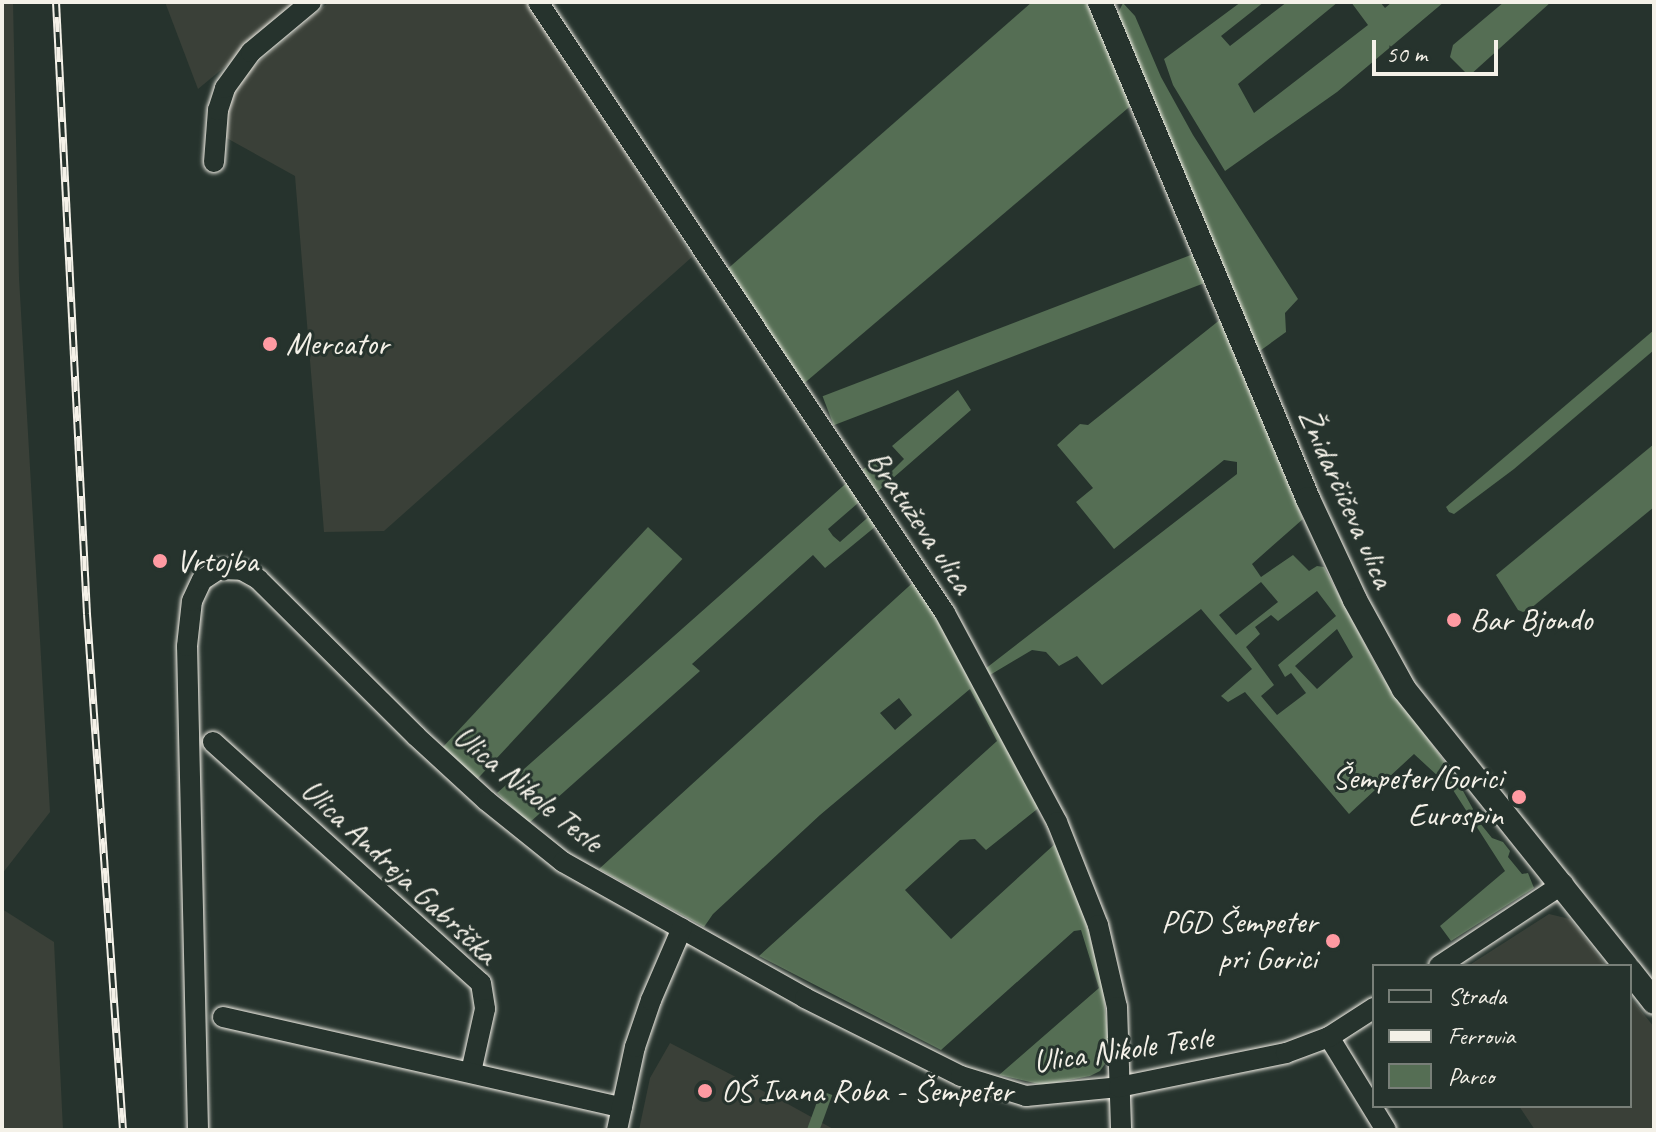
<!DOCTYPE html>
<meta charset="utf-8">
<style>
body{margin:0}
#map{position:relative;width:1656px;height:1132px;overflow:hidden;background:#26332d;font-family:Caveat,sans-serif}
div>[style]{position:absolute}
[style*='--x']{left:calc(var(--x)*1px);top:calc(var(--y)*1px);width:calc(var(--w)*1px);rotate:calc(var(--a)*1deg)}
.built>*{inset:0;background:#3a4038}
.green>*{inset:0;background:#556e54;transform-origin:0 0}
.roads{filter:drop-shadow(0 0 2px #f4f1e8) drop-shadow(0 0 2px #f4f1e8)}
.minor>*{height:20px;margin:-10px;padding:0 10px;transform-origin:10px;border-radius:10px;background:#26332d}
.tertiary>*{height:24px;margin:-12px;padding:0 12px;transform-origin:12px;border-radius:12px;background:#26332d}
.rail>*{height:8px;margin-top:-4px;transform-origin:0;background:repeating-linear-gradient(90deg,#26332d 0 15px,#f4f1e8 0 30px);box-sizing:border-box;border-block:2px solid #f4f1e8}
.dots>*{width:22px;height:22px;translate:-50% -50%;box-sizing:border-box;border:4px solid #26332d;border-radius:50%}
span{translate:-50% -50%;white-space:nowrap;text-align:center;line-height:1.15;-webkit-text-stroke:6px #26332d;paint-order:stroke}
.poi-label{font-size:32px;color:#f4f1e8}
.left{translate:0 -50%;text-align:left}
.right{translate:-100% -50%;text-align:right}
.street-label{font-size:32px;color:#f4f1e8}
.frame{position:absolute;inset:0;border:4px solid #f4f1e8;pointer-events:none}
.legend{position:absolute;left:1372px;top:964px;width:260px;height:144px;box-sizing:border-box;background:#26332d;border:2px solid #787f78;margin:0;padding:10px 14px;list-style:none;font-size:24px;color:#f4f1e8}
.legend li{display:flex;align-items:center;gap:16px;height:40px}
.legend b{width:40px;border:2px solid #787f78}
.scale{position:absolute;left:1372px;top:40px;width:126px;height:36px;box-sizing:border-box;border:4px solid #f4f1e8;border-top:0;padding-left:10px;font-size:24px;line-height:28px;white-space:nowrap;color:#f4f1e8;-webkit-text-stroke:6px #26332d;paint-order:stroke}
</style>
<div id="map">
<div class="built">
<i style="clip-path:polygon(2px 2px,13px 2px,19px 278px,50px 812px,2px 874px)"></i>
<i style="clip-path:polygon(165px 2px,303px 2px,198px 89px)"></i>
<i style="clip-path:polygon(329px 2px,529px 2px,692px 257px,384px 531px,324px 532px,295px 176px,223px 136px,234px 83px)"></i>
<i style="clip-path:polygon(2px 909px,54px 942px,63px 1130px,2px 1130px)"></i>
<i style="clip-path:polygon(1549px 914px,1570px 919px,1606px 966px,1468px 966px)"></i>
<i style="clip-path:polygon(1630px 997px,1654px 1027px,1654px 1130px,1535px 1130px,1519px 1106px,1630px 1106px)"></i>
<i style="clip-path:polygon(670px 1043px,786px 1103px,835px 1130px,639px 1130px,650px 1078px)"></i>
</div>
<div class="green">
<i style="clip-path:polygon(1032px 2px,1086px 2px,1134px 103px,801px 386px,724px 272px)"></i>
<i style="clip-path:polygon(1241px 2px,1264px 2px,1221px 36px,1230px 46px,1287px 2px,1338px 2px,1238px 84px,1254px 113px,1368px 25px,1351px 2px,1380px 2px,1385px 8px,1392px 2px,1444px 2px,1337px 92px,1225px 171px,1173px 85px,1164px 59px)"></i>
<i style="clip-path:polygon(1504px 2px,1551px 2px,1469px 76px,1450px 57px,1453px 45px)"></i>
<i style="clip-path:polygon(1123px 3px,1135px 16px,1161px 77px,1193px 135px,1298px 299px,1285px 313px,1286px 332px,1257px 353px,1118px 13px)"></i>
<i style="left:1196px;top:253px;width:31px;height:400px;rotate:69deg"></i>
<i style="clip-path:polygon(evenodd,1221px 319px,1303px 519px,1252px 564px,1261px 577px,1293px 555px,1309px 571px,1317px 566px,1324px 567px,1381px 675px,1453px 773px,1473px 809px,1471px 812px,1492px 838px,1503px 842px,1510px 851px,1508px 857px,1522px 874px,1528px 873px,1534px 888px,1451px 941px,1440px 926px,1505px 871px,1453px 790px,1414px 754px,1349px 814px,1245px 692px,1228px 702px,1221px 696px,1252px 669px,1201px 609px,1102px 685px,1077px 656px,1059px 666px,1046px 652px,1032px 650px,990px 675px,985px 669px,1237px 474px,1237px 462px,1224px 460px,1114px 549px,1076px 502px,1093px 488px,1057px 445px,1080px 424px,1088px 425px,1221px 319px,1261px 582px,1278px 602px,1236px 635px,1219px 615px,1261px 582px,1221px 319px,1317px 591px,1336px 616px,1278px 665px,1285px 677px,1291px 673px,1306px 693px,1277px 715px,1261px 696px,1274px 685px,1246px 647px,1260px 634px,1255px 627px,1271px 615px,1278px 621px,1317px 591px,1221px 319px,1337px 629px,1353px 657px,1317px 689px,1295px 666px,1337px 629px)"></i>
<i style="clip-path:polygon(1654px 330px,1654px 350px,1514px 469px,1454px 514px,1449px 512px,1446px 507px)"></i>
<i style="clip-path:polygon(958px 390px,971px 410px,877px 492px,862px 470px,873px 462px,888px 475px,904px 459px,892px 446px)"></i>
<i style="clip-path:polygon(1654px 444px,1654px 507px,1530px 609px,1523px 612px,1518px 610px,1496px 575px)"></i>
<i style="clip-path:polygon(851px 479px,865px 497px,828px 529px,833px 536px,840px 542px,874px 512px,881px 522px,825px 568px,813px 555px,692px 664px,700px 671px,529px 823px,497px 793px)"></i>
<i style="left:648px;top:527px;width:47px;height:301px;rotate:43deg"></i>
<i style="clip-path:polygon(evenodd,919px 577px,1041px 806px,986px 850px,975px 839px,960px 840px,905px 890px,951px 939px,1057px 842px,1084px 915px,1103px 987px,1109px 1047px,1107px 1061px,1100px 1071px,1090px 1076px,1043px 1085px,999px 1075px,1099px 988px,1081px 930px,1074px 931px,941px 1050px,759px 956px,997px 741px,970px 689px,820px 815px,713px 914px,704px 927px,599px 869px,919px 577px,899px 698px,912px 715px,895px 730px,880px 713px,899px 698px)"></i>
<i style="left:821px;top:1091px;width:12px;height:40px;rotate:20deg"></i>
</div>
<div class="roads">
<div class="minor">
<i style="--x:538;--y:2;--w:734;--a:56.33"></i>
<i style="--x:945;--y:613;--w:237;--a:61.8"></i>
<i style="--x:1057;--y:822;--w:111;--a:68.3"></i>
<i style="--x:1098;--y:925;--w:84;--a:77"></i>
<i style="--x:1117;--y:1007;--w:123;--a:88.1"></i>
<i style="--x:214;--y:162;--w:52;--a:-85.6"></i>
<i style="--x:218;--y:110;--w:23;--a:-72"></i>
<i style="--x:225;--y:88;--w:44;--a:-54.2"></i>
<i style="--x:251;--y:52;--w:78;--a:-39.8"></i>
<i style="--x:213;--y:742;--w:360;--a:42"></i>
<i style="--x:481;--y:983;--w:26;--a:81"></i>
<i style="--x:485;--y:1009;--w:65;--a:102.5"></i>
<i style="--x:1439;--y:966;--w:149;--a:-33.5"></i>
<i style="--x:223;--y:1017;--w:409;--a:12.8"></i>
<i style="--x:1329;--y:1037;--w:109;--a:58.5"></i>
<i style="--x:198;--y:1130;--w:484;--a:-91.3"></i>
<i style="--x:187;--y:646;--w:45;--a:-83.7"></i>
<i style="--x:192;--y:601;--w:23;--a:-65"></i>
<i style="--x:202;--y:580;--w:20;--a:-33"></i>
<i style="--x:219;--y:569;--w:23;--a:2"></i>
<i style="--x:242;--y:570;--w:18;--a:29"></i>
<i style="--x:258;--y:579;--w:223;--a:44.8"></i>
<i style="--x:416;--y:736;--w:96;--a:42.5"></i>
<i style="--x:487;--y:801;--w:97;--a:38.8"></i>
<i style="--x:563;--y:862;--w:278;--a:29.3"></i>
<i style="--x:805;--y:998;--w:174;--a:26.6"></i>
<i style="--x:961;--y:1076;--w:68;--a:17.1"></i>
<i style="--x:1026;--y:1096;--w:93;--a:-5.5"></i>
<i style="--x:1119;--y:1087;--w:170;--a:-11.5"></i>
<i style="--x:1286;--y:1053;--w:46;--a:-20.4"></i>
<i style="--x:1329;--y:1037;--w:54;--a:-32.8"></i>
<i style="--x:617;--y:1130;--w:85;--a:-77.8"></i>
<i style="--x:635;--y:1047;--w:50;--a:-71.2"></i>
<i style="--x:651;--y:1000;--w:78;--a:-66.7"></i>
</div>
<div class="tertiary">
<i style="--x:1100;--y:2;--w:539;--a:67.29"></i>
<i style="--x:1308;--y:499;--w:111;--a:65"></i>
<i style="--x:1355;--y:600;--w:102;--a:61.2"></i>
<i style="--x:1404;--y:689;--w:355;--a:51.3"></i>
<i style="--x:1630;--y:971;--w:39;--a:52"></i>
</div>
</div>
<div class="rail">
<i style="--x:56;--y:2;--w:613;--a:87.1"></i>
<i style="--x:87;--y:614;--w:517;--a:86.01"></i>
</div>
<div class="dots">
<i style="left:270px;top:344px;background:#ff9aa2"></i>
<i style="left:160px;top:561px;background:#ff9aa2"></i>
<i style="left:1454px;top:620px;background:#ff9aa2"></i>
<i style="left:1519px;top:797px;background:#ff9aa2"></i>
<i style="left:1333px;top:941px;background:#ff9aa2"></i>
<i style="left:705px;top:1091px;background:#ff9aa2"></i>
</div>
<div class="poi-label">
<span class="left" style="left:286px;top:344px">Mercator</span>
<span class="left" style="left:176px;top:561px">Vrtojba</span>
<span class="left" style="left:1470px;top:620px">Bar Bjondo</span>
<span class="right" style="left:1503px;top:797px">Šempeter/Gorici<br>Eurospin</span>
<span class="right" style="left:1317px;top:941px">PGD Šempeter<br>pri Gorici</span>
<span class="left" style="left:721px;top:1091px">OŠ Ivana Roba - Šempeter</span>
</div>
<div class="street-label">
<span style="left:1346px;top:498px;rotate:66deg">Žnidarčičeva ulica</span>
<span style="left:920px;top:522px;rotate:56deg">Bratuževa ulica</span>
<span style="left:528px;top:789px;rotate:39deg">Ulica Nikole Tesle</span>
<span style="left:399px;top:872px;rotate:43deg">Ulica Andreja Gabrščka</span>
<span style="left:1123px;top:1050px;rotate:-8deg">Ulica Nikole Tesle</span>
</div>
<div class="frame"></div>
<ul class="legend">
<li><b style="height:10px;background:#26332d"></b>Strada</li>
<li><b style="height:10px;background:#f4f1e8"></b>Ferrovia</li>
<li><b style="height:22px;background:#556e54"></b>Parco</li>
</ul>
<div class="scale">50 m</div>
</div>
